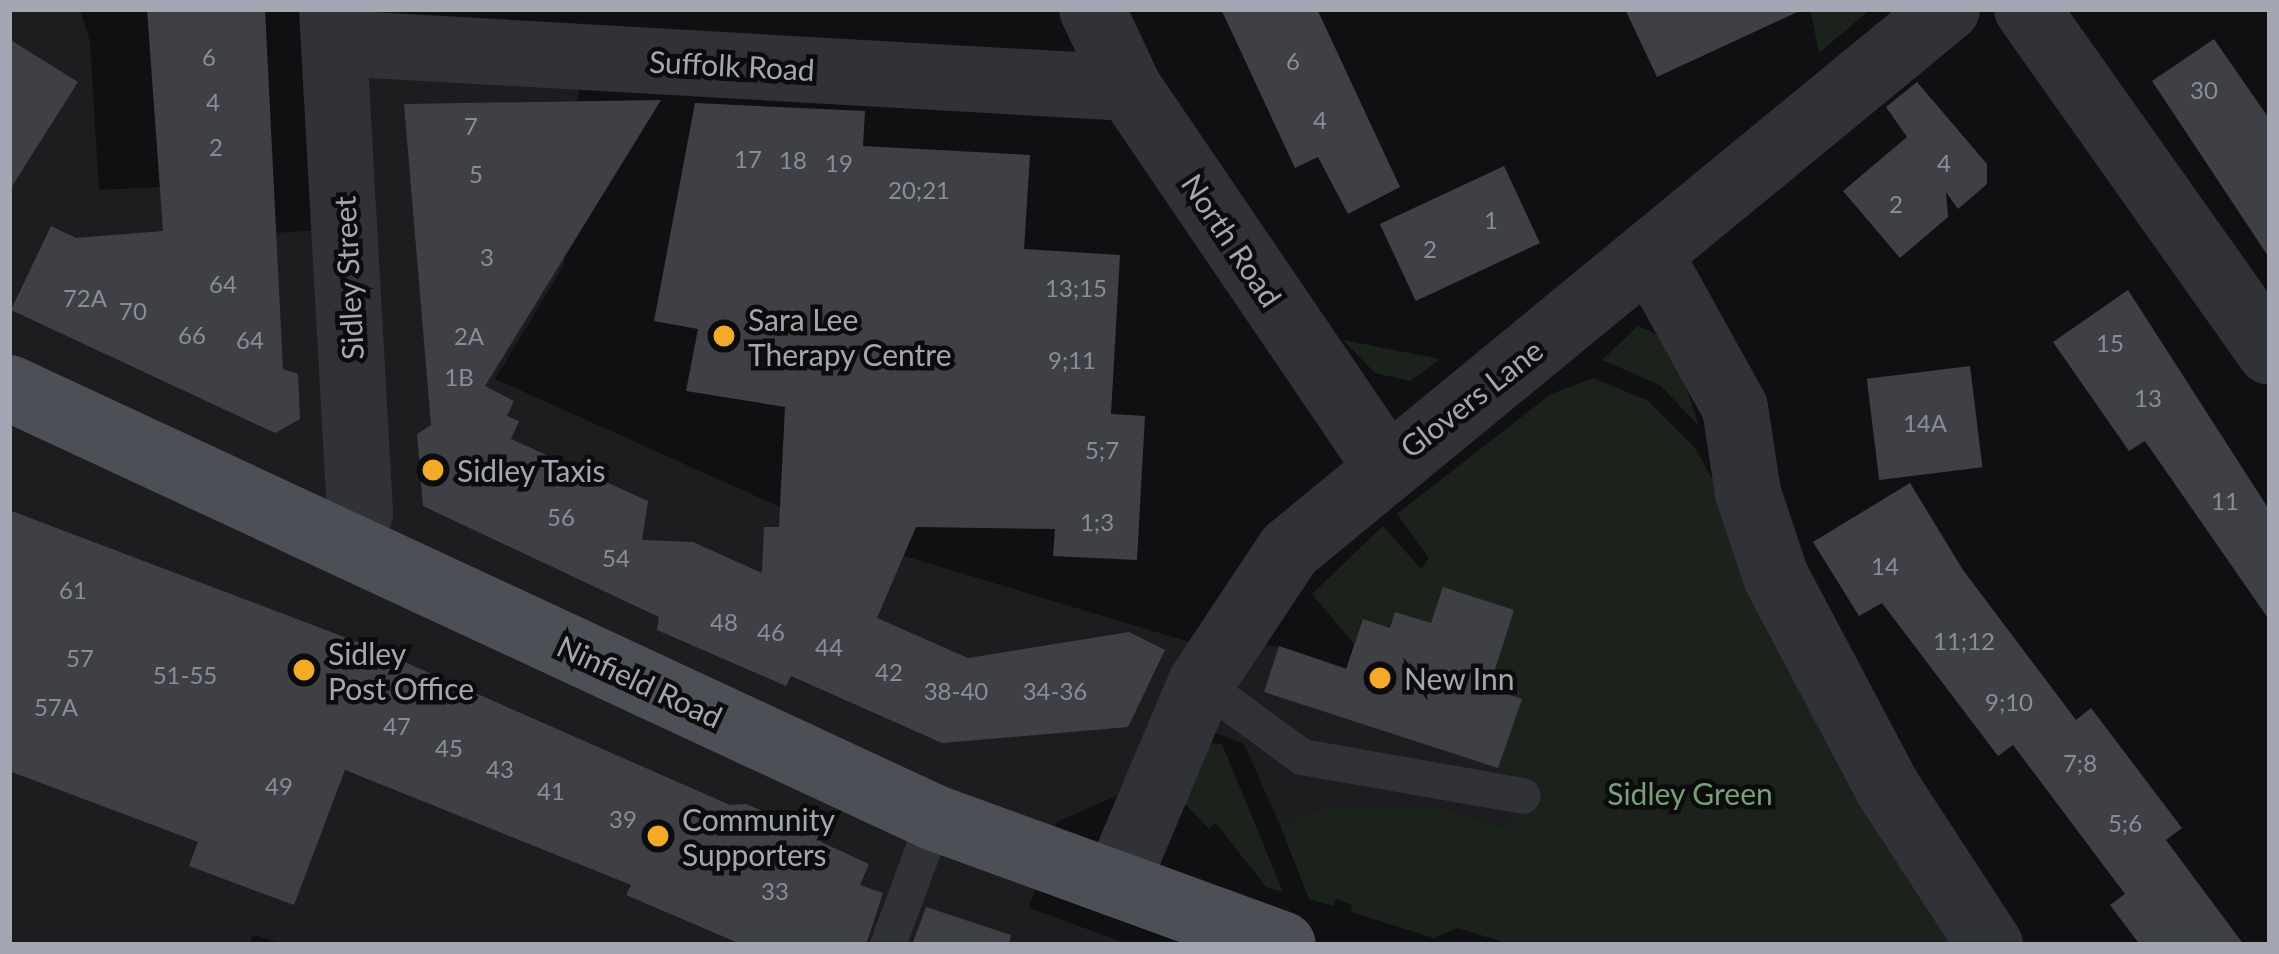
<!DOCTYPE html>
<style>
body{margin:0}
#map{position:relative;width:2279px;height:954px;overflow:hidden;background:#101012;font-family:Lato,sans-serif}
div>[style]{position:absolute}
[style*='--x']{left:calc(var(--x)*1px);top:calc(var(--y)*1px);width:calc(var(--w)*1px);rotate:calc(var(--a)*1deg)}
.built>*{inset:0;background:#1d1d1f}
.green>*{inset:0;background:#1b221c}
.building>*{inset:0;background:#3f4045;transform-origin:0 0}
.lane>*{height:36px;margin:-18px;padding:0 18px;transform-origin:18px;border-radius:18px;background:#313237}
.street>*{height:66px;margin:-33px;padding:0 33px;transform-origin:33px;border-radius:33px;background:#313237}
.primary>*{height:66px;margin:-33px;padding:0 33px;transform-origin:33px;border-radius:33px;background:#4d4f56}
.dots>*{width:33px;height:33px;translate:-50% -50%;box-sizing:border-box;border:6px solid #0c0c0d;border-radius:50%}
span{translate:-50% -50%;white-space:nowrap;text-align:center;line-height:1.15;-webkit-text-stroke:9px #0c0c0d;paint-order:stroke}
.number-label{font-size:24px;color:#898d98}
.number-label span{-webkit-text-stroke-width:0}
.street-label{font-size:30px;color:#a2a7b3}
.poi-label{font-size:30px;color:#a2a7b3}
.left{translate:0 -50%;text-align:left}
.park-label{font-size:30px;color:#789e7a}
.frame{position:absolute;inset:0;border:12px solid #a2a7b3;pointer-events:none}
</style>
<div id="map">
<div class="built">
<i style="clip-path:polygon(9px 9px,80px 9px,90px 42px,99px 190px,199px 185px,202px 238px,377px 226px,367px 67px,579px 81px,564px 265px,495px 379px,858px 542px,1199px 645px,1279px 646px,1347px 668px,1363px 619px,1395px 612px,1555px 429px,1532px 778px,1507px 828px,1438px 807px,1389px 805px,1322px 809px,1280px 825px,1244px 744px,1163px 713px,1121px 794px,1057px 822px,1029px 908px,1131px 945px,289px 945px,253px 935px,249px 945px,9px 945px)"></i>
</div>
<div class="green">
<i style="clip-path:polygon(1810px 9px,1871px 9px,1819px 53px)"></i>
<i style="clip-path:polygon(1638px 326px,1671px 341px,1699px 426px,1660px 385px,1602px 360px)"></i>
<i style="clip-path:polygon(1343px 340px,1440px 359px,1410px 381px,1375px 373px)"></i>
<i style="clip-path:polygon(1593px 378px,1647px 400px,1696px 449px,1963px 945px,1513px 945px,1458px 928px,1434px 938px,1351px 912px,1352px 905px,1336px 899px,1333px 906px,1309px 899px,1280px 825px,1321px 809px,1389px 805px,1438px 807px,1506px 828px,1531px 779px,1498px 768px,1521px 699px,1489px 688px,1513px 610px,1443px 588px,1431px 623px,1396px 612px,1390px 628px,1363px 619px,1354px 644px,1312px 594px,1383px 526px,1421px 569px,1429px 558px,1397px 514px,1551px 394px)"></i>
<i style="clip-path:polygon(1208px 743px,1222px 744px,1283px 892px,1266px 887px,1216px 823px,1209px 829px,1183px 802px)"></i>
</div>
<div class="building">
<i style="clip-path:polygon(147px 9px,265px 9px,283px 369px,298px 374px,300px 419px,275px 433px,11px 310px,51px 226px,76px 238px,163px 231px)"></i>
<i style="clip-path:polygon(1221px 9px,1317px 9px,1400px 187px,1348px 214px,1318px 157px,1295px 168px)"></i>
<i style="clip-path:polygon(1625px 9px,1804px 9px,1657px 77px)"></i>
<i style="clip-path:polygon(9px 39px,78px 82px,9px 191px)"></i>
<i style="clip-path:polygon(2214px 39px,2270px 120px,2270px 259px,2152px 81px)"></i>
<i style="clip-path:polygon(1917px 82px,1987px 164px,1987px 184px,1958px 209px,1946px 192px,1948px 217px,1900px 258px,1843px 191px,1907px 137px,1886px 107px)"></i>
<i style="clip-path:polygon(661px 100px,485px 386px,514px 401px,507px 416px,519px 421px,511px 439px,648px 501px,642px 540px,693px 542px,762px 573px,764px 527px,779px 527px,785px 407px,686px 391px,698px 329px,654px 321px,695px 103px,865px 111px,863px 146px,1030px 155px,1024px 249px,1120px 255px,1111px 414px,1145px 416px,1137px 560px,1053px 556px,1055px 529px,916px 527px,877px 618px,968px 658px,1129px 632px,1165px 650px,1128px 727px,942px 743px,791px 676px,786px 686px,657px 630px,659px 617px,423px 506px,417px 434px,431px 425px,404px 104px)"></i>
<i style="left:1504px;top:166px;width:85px;height:137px;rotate:65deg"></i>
<i style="clip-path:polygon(2128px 290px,2270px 511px,2270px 621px,2145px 441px,2129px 451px,2053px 342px)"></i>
<i style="left:1970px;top:366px;width:102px;height:104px;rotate:83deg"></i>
<i style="clip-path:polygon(1910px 483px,1963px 570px,2076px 720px,2091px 708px,2182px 828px,2166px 840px,2244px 945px,2140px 945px,2110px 905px,2125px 894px,2013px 745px,1998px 756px,1882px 603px,1859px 616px,1813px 542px)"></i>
<i style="clip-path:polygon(9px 510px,368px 646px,730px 805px,746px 804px,823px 837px,821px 842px,869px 864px,860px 885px,883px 893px,866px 945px,743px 945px,626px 895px,631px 885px,345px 770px,294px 905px,189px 866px,198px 842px,9px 771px)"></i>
<i style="clip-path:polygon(1443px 587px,1514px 610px,1489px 688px,1522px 699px,1498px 768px,1264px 692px,1279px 646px,1346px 669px,1363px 619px,1390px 628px,1395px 612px,1431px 623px)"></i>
<i style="clip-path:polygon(926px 907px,1011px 935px,1009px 945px,912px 945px)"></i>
</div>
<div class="lane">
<i style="--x:1201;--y:683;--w:125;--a:36.2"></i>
<i style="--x:1302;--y:757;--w:224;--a:10"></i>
<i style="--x:888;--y:945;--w:135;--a:-69.7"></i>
</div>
<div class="street">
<i style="--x:332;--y:9;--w:505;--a:86.82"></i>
<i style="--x:360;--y:513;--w:34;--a:116"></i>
<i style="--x:1092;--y:9;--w:87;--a:64.9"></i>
<i style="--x:1129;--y:88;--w:456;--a:55.8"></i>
<i style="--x:2027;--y:9;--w:420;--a:54.7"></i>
<i style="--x:336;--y:43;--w:794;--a:3.25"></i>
<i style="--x:1652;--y:258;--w:171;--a:61"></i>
<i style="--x:1735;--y:408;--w:86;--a:81.3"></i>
<i style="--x:1748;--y:493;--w:89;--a:71.6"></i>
<i style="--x:1776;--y:577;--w:238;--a:62.1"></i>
<i style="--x:1887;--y:787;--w:189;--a:56.9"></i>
<i style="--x:1116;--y:884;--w:218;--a:-67.1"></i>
<i style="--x:1201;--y:683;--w:159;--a:-56.5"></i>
<i style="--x:1289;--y:550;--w:852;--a:-39.43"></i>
</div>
<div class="primary">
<i style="--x:9;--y:388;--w:1021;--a:24.91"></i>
<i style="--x:935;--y:818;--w:370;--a:20"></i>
</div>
<div class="dots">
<i style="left:724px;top:336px;background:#f2aa28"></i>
<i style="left:433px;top:470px;background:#f2aa28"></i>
<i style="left:304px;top:670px;background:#f2aa28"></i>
<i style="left:1380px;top:678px;background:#f2aa28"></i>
<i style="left:658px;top:836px;background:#f2aa28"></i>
</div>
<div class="number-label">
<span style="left:209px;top:57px">6</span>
<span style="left:1293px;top:61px">6</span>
<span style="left:2204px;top:90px">30</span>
<span style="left:213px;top:102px">4</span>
<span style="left:1320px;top:120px">4</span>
<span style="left:471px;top:126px">7</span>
<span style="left:216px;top:147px">2</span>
<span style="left:748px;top:159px">17</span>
<span style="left:793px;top:160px">18</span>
<span style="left:839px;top:163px">19</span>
<span style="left:1944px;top:163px">4</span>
<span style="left:476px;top:174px">5</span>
<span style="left:919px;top:190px">20;21</span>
<span style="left:1896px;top:204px">2</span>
<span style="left:1491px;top:220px">1</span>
<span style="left:1430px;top:249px">2</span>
<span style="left:487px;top:257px">3</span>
<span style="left:223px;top:284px">64</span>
<span style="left:1076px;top:288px">13;15</span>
<span style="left:85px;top:298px">72A</span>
<span style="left:133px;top:311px">70</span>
<span style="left:192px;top:335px">66</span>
<span style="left:469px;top:336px">2A</span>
<span style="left:250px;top:340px">64</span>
<span style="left:2110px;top:343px">15</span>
<span style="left:1072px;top:360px">9;11</span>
<span style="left:459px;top:377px">1B</span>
<span style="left:2148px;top:398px">13</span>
<span style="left:1925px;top:423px">14A</span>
<span style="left:1102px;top:450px">5;7</span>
<span style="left:2225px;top:501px">11</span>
<span style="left:561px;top:517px">56</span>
<span style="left:1097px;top:522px">1;3</span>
<span style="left:616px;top:558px">54</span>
<span style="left:1885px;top:566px">14</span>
<span style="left:73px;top:590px">61</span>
<span style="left:724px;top:622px">48</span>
<span style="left:771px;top:632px">46</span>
<span style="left:1964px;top:641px">11;12</span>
<span style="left:829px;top:647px">44</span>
<span style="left:80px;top:658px">57</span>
<span style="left:889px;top:672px">42</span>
<span style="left:185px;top:675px">51-55</span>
<span style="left:956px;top:691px">38-40</span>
<span style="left:1055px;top:691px">34-36</span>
<span style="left:2009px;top:702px">9;10</span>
<span style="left:56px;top:707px">57A</span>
<span style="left:397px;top:726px">47</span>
<span style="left:449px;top:748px">45</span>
<span style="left:2080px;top:763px">7;8</span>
<span style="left:500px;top:769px">43</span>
<span style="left:279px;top:786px">49</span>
<span style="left:551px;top:791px">41</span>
<span style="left:623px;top:819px">39</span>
<span style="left:2125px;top:823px">5;6</span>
<span style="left:775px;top:891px">33</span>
</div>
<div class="street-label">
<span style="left:732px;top:65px;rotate:3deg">Suffolk Road</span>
<span style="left:1232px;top:240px;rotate:56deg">North Road</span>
<span style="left:348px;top:278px;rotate:-93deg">Sidley Street</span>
<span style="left:1471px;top:398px;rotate:-38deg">Glovers Lane</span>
<span style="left:640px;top:681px;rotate:25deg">Ninfield Road</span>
</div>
<div class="poi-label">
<span class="left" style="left:748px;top:336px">Sara Lee<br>Therapy Centre</span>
<span class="left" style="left:457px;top:470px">Sidley Taxis</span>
<span class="left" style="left:328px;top:670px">Sidley<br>Post Office</span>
<span class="left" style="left:1404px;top:678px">New Inn</span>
<span class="left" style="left:682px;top:836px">Community<br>Supporters</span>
</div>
<div class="park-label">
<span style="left:1690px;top:793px">Sidley Green</span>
</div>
<div class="frame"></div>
</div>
